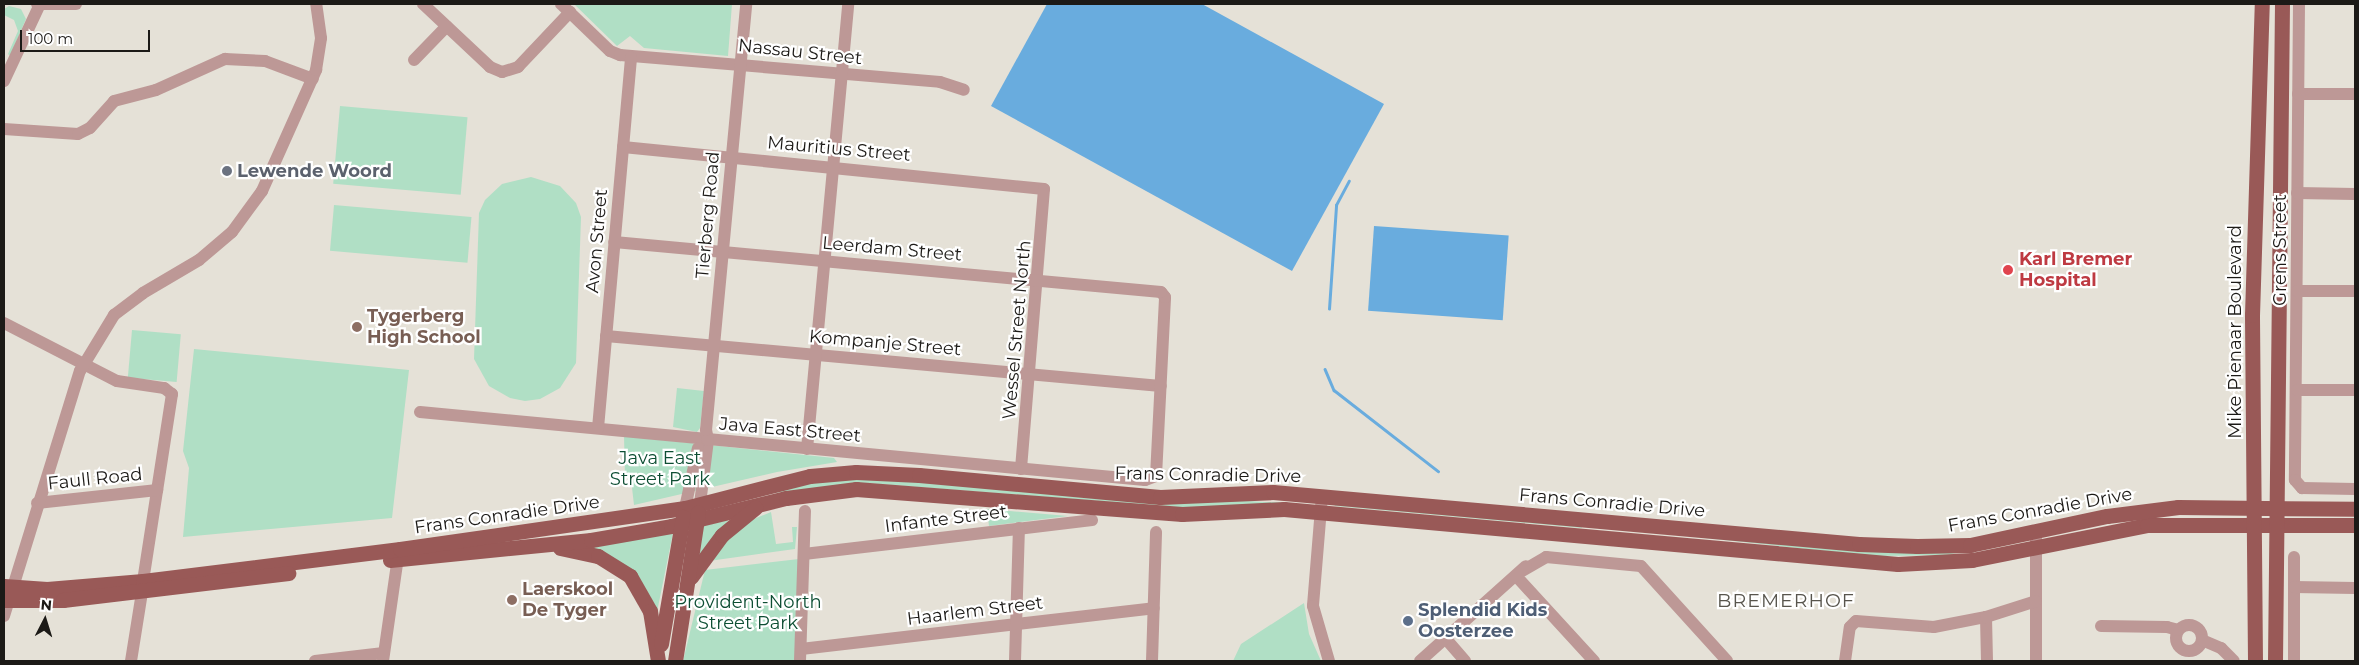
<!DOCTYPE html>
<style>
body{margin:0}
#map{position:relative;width:2359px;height:665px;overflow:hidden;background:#e5e1d7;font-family:Montserrat,sans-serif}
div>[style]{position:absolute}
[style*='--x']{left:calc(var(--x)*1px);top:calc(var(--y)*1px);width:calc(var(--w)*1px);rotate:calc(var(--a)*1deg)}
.green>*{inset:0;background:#b0dfc5;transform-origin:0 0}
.water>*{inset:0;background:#69acde;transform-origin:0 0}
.stream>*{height:2.5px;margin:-1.25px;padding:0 1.25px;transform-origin:1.25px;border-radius:1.25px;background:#69acde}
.minor>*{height:12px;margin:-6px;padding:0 6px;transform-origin:6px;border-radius:6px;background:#bd9896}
.minor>.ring{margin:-6px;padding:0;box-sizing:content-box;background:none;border:12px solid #bd9896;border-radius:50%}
.major>*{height:15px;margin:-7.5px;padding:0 7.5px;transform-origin:7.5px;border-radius:7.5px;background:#995957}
.dots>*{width:14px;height:14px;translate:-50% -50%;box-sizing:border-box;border:2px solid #fff;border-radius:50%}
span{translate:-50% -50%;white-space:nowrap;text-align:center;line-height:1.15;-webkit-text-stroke:4.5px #fff;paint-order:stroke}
.street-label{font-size:18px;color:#1c1a17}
.worship-label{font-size:18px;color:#5b616d;font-weight:700}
.left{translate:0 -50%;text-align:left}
.health-label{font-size:18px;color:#be3a42;font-weight:700}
.education-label{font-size:18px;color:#785e54;font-weight:700}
.park-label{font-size:18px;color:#0d4e33}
.service-label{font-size:18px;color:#4e5e75;font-weight:700}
.neighbourhood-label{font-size:19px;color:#58554d;letter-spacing:1px}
.frame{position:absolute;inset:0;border:5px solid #1c1a17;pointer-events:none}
.north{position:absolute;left:20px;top:595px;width:50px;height:50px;-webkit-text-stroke:4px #fff;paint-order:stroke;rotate:5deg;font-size:14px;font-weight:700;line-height:20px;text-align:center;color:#1c1a17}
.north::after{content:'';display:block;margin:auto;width:18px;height:22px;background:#1c1a17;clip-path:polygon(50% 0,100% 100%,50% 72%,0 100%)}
.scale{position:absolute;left:20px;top:30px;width:130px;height:22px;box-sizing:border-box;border:2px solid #1c1a17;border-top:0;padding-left:6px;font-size:15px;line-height:18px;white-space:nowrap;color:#1c1a17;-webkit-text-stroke:4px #fff;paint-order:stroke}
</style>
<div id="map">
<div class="green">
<i style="clip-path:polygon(574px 4px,732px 4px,728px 56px,644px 48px,630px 36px,617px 46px)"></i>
<i style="clip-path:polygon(9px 6px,21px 9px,26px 19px,10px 56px,8px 54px,18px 31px,14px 20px,4px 15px,4px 9px)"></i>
<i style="left:340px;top:106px;width:128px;height:78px;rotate:5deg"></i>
<i style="clip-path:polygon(531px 177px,560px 186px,576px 203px,581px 217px,576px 363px,560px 388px,540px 399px,525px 401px,510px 398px,489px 386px,474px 359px,479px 213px,485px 200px,502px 184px)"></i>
<i style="left:334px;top:205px;width:138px;height:46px;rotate:5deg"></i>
<i style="left:132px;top:330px;width:49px;height:48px;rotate:5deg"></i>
<i style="clip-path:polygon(194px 349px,409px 370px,392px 518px,183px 537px,189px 468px,183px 451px)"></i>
<i style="clip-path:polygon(677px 388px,704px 391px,700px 428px,697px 432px,673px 427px)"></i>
<i style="clip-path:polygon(624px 436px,834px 458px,837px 462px,777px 472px,634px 505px,631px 479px,625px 477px)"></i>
<i style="clip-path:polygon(853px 478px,1265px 502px,1292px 502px,1190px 508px,866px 483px,763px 494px,811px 482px)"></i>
<i style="clip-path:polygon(1334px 504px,1581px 525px,1582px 528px,1335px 506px)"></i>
<i style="clip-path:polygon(987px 509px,1068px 516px,989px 526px)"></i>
<i style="clip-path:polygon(771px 512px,776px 544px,793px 542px,792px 527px,797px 527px,795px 549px,709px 561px,716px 550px,749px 521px)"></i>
<i style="clip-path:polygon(728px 520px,728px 521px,698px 559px,703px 526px)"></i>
<i style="clip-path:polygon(673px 533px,657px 612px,650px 597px,583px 546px)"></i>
<i style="clip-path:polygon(1686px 536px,1945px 552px,1962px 555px,1872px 556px)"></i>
<i style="clip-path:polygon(799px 559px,795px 661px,683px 661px,705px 570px)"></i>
<i style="clip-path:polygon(1304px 603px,1309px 634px,1321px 661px,1233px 661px,1241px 644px)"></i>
</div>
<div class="water">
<i style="clip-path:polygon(1047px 4px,1202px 4px,1384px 104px,1292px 271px,991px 106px)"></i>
<i style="left:1374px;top:226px;width:135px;height:85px;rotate:4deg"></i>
</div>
<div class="stream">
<i style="--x:1329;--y:309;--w:104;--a:-86.1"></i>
<i style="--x:1336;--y:205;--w:27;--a:-62"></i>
<i style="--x:1325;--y:369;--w:23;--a:67"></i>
<i style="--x:1334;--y:390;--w:132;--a:37.9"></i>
</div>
<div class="minor">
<i style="--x:37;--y:4;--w:39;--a:0"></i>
<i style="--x:423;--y:4;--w:92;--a:43.2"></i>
<i style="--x:490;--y:67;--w:13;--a:23"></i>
<i style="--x:502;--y:72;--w:17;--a:-17"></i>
<i style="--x:518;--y:67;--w:76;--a:-46.6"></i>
<i style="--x:561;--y:4;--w:68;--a:43.8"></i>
<i style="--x:610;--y:51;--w:11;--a:22"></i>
<i style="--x:620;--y:55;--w:321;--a:4.8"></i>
<i style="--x:940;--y:82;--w:25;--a:18"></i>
<i style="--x:2299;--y:4;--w:476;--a:90.5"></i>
<i style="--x:2295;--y:480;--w:11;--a:49"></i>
<i style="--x:2302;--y:488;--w:53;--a:1.1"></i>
<i style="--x:414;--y:60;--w:47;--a:-45.9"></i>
<i style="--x:4;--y:81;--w:85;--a:-64.9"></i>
<i style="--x:2298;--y:94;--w:57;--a:0"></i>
<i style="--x:4;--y:129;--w:74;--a:3.9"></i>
<i style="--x:78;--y:134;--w:13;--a:-27"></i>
<i style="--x:90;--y:128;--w:36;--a:-48"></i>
<i style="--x:114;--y:101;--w:43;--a:-14.7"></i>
<i style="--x:156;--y:90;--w:76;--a:-24.2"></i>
<i style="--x:225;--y:59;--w:40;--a:2.9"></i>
<i style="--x:265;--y:61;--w:51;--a:20.6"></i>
<i style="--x:623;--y:147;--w:423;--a:5.7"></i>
<i style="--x:1044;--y:189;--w:281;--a:94.7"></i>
<i style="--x:2297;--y:193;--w:58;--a:1"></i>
<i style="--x:2297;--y:291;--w:58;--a:0"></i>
<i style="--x:4;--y:323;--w:127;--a:27.2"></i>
<i style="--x:117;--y:381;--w:48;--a:8.5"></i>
<i style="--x:164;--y:388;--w:10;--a:37"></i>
<i style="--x:172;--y:394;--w:189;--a:98.8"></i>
<i style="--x:606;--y:336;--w:557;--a:5.15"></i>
<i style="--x:2297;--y:390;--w:58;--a:0"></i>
<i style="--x:420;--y:412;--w:728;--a:5.36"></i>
<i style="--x:1145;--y:480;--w:12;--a:-20"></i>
<i style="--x:1156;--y:476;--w:179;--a:-87.1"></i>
<i style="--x:1165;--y:297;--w:6;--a:-129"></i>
<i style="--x:1161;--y:292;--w:549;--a:-174.78"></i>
<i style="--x:598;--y:428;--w:372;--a:-84.9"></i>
<i style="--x:807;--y:449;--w:447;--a:-84.7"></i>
<i style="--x:1322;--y:496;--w:110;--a:94.7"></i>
<i style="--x:1313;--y:606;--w:57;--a:73.8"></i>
<i style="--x:37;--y:503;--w:121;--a:-6.2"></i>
<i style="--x:700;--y:504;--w:64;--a:-82.9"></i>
<i style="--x:708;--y:440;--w:10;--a:-101"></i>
<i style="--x:706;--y:430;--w:428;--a:-84.6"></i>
<i style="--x:685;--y:508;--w:61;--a:-77.8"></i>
<i style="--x:2036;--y:532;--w:129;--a:90"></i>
<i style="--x:804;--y:554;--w:290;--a:-6.7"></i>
<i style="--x:2294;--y:557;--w:104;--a:90"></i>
<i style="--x:1522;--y:571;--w:28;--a:-30"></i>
<i style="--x:1546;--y:557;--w:95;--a:5.4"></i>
<i style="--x:1641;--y:566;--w:128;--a:47.8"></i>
<i style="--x:1517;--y:577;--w:114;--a:47.5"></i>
<i style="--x:2294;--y:587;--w:61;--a:0.9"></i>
<i style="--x:4;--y:616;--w:257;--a:-72.8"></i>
<i style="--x:80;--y:371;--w:66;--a:-58.7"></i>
<i style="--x:114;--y:315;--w:36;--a:-37"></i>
<i style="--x:143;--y:293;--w:65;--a:-30.5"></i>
<i style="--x:199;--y:260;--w:43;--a:-40.3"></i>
<i style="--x:232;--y:232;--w:51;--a:-53.8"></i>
<i style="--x:262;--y:191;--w:133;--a:-65.9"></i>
<i style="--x:316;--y:70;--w:32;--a:-81"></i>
<i style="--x:321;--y:38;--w:34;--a:-98"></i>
<i style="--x:1986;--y:617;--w:44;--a:88.7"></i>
<i class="ring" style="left:2176px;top:625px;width:14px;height:14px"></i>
<i style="--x:2101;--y:626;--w:66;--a:0.9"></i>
<i style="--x:2167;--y:627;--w:11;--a:15"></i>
<i style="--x:1446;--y:639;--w:29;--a:49"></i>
<i style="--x:2202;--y:640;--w:21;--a:23"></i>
<i style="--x:2221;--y:648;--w:18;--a:45"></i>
<i style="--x:801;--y:649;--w:355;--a:-6.6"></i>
<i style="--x:131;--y:661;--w:70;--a:-80.9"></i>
<i style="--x:315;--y:661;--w:69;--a:-6.6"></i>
<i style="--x:383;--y:661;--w:112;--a:-81.8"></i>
<i style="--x:800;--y:661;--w:150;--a:-88.1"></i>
<i style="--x:1015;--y:661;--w:133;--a:-88.3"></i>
<i style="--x:1152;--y:661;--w:129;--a:-88.2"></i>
<i style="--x:1420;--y:661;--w:142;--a:-41.9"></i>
<i style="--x:1845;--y:661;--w:34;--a:-82"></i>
<i style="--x:1850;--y:627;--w:8;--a:-45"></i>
<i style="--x:1856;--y:621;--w:78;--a:4.4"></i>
<i style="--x:1934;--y:627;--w:53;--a:-10.9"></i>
<i style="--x:1986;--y:617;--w:52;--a:-17.7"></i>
</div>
<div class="major">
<i style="--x:560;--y:548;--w:39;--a:12"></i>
<i style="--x:598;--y:556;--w:38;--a:32"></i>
<i style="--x:630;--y:576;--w:40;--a:60.3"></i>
<i style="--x:650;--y:611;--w:51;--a:80.9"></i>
<i style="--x:390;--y:560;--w:202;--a:-5.7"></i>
<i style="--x:591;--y:540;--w:81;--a:-9.9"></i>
<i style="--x:671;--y:526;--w:118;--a:-13.7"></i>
<i style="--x:786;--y:498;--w:71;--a:-7.3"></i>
<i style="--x:856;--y:489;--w:327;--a:4.4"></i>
<i style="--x:1182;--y:514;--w:102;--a:-2.8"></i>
<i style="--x:1284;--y:509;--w:616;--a:5.12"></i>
<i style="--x:1898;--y:564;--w:74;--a:-3.1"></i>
<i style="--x:1972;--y:560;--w:178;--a:-11.3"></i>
<i style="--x:2147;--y:525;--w:208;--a:0"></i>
<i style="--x:691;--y:577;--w:52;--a:-53.6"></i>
<i style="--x:722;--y:535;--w:43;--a:-39.3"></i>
<i style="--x:4;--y:586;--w:43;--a:4"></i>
<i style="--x:47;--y:589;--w:96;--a:-4.8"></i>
<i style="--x:143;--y:581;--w:259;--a:-7.1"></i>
<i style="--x:400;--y:549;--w:288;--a:-8.2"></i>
<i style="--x:685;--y:508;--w:129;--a:-14.4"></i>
<i style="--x:810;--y:476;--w:46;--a:-5"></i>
<i style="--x:856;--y:472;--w:63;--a:2.7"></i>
<i style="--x:919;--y:475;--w:242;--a:5.2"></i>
<i style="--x:1160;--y:497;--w:113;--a:-2.5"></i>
<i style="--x:1273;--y:492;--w:588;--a:5.07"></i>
<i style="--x:1859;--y:544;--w:58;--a:2"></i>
<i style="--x:1917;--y:546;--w:53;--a:-1.1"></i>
<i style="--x:1970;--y:545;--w:140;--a:-12"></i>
<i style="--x:2107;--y:516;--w:72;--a:-7.2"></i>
<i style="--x:2178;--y:507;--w:177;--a:0.6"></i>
<i style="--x:4;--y:600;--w:59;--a:0"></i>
<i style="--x:63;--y:600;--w:227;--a:-6.8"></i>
<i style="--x:661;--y:644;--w:129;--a:-80.2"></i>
<i style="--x:675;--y:661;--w:150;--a:-81.2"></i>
<i style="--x:2255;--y:661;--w:346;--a:-90.5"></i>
<i style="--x:2252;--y:315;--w:311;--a:-88.2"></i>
<i style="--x:2275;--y:661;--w:657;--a:-89.39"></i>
</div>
<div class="dots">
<i style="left:227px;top:171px;background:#6b7280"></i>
<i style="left:2008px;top:270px;background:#e0444e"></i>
<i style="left:357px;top:327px;background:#8d6e63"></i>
<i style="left:512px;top:600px;background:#8d6e63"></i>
<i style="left:1408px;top:621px;background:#5c6f8a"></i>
</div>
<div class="street-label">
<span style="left:800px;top:52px;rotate:6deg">Nassau Street</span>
<span style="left:839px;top:149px;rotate:5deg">Mauritius Street</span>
<span style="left:708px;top:215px;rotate:-85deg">Tierberg Road</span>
<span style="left:597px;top:241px;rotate:-85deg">Avon Street</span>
<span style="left:892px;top:249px;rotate:5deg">Leerdam Street</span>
<span style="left:2280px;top:250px;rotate:-90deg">Grens Street</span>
<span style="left:1017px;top:330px;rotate:-85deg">Wessel Street North</span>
<span style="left:2235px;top:332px;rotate:-90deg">Mike Pienaar Boulevard</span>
<span style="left:885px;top:343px;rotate:5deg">Kompanje Street</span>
<span style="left:790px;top:430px;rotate:5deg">Java East Street</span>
<span style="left:1208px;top:475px;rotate:1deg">Frans Conradie Drive</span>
<span style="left:95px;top:479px;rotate:-6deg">Faull Road</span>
<span style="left:1612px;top:503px;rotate:5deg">Frans Conradie Drive</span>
<span style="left:2040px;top:510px;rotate:-10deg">Frans Conradie Drive</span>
<span style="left:507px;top:515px;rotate:-8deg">Frans Conradie Drive</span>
<span style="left:946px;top:519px;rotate:-7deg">Infante Street</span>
<span style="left:975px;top:611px;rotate:-7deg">Haarlem Street</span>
</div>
<div class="worship-label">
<span class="left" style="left:237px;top:171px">Lewende Woord</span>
</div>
<div class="health-label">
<span class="left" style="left:2019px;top:270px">Karl Bremer<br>Hospital</span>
</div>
<div class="education-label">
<span class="left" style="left:367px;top:327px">Tygerberg<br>High School</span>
<span class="left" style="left:522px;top:600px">Laerskool<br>De Tyger</span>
</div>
<div class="park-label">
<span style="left:660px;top:469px">Java East<br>Street Park</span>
<span style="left:748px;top:613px">Provident-North<br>Street Park</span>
</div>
<div class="service-label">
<span class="left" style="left:1418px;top:621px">Splendid Kids<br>Oosterzee</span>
</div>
<div class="neighbourhood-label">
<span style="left:1786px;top:601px">BREMERHOF</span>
</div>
<div class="frame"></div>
<div class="north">N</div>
<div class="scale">100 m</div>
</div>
